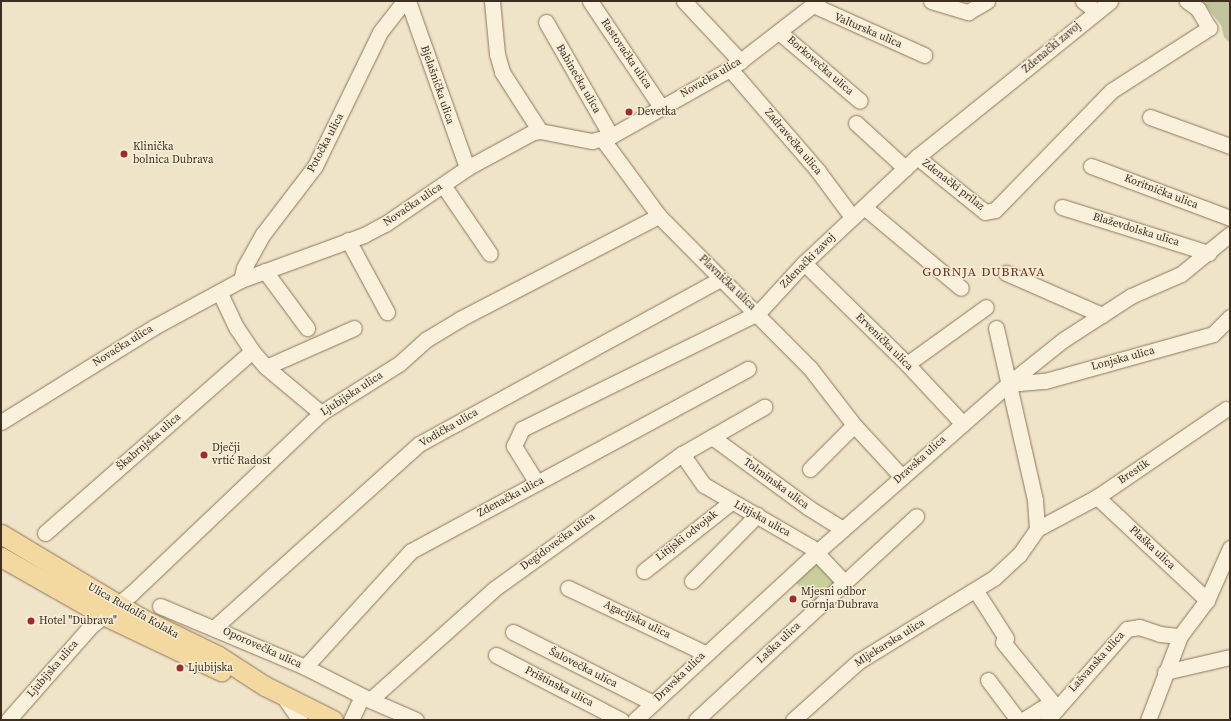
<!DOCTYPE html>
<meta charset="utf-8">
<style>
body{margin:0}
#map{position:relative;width:1231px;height:721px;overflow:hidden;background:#f0e4c8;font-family:"Source Serif 4",serif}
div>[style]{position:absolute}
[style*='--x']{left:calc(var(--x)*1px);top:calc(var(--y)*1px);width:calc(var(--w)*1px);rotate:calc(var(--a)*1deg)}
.green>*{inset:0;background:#c9cf9b;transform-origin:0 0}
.cemetery>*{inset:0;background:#bfc49a}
.roads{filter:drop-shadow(0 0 1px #8d765c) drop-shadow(0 0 1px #8d765c)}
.minor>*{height:15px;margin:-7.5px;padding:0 7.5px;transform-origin:7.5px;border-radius:7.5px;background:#faf1dc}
.major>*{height:19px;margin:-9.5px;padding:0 9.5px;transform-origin:9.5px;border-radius:9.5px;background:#f3d9a0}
.dots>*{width:11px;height:11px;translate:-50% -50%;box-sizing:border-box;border:2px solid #f7eed8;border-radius:50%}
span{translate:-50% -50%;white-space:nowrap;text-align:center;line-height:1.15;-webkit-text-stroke:3px #f7eed8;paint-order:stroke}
.street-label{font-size:11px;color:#3d2e20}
.poi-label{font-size:11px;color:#3d2e20}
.left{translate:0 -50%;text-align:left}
.quarter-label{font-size:13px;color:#6b2e1e;letter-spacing:1px}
.frame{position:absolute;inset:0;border:2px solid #3d2e20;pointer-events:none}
</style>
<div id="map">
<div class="green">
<i style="left:816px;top:560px;width:30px;height:30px;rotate:48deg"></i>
</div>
<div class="cemetery">
<i style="clip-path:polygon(1202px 1px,1230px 1px,1230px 43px,1224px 37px,1221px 25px)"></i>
</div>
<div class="roads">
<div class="minor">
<i style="--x:408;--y:1;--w:177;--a:70.5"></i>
<i style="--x:492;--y:1;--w:53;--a:84.6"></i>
<i style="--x:497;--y:54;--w:19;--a:74"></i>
<i style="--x:502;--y:72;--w:70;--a:57.2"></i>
<i style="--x:590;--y:1;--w:128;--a:56.2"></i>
<i style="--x:684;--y:1;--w:83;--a:46.9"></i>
<i style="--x:931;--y:1;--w:39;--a:17"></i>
<i style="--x:968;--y:12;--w:22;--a:-30"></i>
<i style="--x:1083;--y:1;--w:16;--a:38"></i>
<i style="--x:813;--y:5;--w:122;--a:24.2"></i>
<i style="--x:546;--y:22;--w:131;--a:60.3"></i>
<i style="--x:779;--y:32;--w:106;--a:40.4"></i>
<i style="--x:730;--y:69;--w:135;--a:49.2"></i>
<i style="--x:818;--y:171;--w:57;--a:53.5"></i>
<i style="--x:1150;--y:117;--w:85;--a:19.9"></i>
<i style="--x:856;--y:123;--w:67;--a:42.6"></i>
<i style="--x:603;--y:140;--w:94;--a:53.6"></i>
<i style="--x:659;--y:216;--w:214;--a:45.2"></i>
<i style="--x:810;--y:368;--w:72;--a:52.3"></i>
<i style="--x:854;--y:425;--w:71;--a:47.3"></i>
<i style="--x:917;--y:157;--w:87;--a:39"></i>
<i style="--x:985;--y:212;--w:10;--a:-11"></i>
<i style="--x:995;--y:210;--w:166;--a:-45.7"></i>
<i style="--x:1111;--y:91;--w:117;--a:-32.7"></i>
<i style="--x:1209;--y:28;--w:22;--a:-120"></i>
<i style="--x:1198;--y:9;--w:14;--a:-144"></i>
<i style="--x:1091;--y:166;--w:148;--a:20.5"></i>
<i style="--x:443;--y:185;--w:83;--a:55.7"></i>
<i style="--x:864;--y:207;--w:126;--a:39.9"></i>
<i style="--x:1062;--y:207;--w:154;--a:17.4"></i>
<i style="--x:348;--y:240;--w:82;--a:61.6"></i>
<i style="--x:804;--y:263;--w:144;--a:44.4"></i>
<i style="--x:907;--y:364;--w:81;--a:47"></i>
<i style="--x:265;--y:271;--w:71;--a:53.6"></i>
<i style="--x:1006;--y:273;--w:105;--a:23.6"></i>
<i style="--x:241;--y:280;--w:12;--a:-76"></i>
<i style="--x:244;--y:268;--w:39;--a:-61"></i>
<i style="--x:263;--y:234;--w:86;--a:-52.6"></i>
<i style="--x:315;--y:166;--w:149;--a:-64.1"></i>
<i style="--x:380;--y:32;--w:39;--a:-52"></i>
<i style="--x:220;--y:293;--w:38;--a:65"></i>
<i style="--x:236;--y:327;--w:29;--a:56"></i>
<i style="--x:252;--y:351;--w:21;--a:49"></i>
<i style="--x:266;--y:367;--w:72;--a:39.9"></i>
<i style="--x:996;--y:328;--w:176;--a:77.2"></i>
<i style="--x:1035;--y:500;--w:29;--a:86"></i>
<i style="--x:907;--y:364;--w:97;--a:-35.8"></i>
<i style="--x:266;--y:367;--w:96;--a:-23.9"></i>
<i style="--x:1008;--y:384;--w:37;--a:-5"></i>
<i style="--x:1045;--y:381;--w:174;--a:-15.6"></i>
<i style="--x:1213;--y:334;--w:24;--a:-45"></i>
<i style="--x:1;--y:422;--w:180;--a:-31.8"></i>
<i style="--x:154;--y:327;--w:99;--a:-28.4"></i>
<i style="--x:241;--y:280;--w:131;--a:-20.1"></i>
<i style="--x:364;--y:235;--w:24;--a:-28"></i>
<i style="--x:385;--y:224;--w:99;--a:-34.3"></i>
<i style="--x:467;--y:168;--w:75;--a:-28.6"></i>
<i style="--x:533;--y:132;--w:7;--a:-8"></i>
<i style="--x:540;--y:131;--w:53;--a:10.9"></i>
<i style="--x:592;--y:141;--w:20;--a:-15"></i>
<i style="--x:611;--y:136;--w:137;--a:-29.4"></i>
<i style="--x:730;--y:69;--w:111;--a:-37.7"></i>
<i style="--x:712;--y:437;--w:120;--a:36.2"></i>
<i style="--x:809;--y:508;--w:40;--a:32"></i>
<i style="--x:682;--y:454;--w:38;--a:55"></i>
<i style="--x:704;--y:485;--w:124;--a:30.1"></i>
<i style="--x:811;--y:547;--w:48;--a:46.7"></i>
<i style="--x:810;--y:469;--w:62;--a:-45"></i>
<i style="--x:537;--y:483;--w:44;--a:-121.9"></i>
<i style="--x:514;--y:446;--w:19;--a:-65"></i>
<i style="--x:522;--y:429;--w:263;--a:-26.2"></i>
<i style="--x:758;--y:313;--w:68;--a:-47.4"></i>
<i style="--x:804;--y:263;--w:155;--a:-43.2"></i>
<i style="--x:917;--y:157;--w:248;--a:-38.9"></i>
<i style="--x:1097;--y:497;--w:151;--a:43.1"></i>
<i style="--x:45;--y:533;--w:276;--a:-41.3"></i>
<i style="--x:644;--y:571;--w:111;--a:-38.4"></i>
<i style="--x:692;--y:581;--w:93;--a:-45.4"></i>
<i style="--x:568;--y:588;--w:152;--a:25.4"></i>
<i style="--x:976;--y:591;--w:56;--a:57.4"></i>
<i style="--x:160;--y:606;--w:157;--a:22.8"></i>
<i style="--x:305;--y:667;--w:73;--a:26.9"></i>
<i style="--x:370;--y:700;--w:50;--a:23.5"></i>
<i style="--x:215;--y:627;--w:274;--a:-41.9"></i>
<i style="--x:419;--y:444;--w:343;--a:-28.7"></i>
<i style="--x:513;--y:632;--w:157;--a:26.9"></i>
<i style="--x:1003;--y:642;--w:84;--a:50.8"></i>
<i style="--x:496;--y:655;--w:141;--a:27.5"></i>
<i style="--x:305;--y:667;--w:157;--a:-47.6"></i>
<i style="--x:411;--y:551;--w:383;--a:-28.4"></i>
<i style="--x:1165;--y:672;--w:67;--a:-13"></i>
<i style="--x:988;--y:680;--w:50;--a:53.1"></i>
<i style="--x:283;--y:696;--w:29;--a:55"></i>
<i style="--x:370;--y:700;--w:166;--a:-41.8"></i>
<i style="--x:494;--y:589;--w:231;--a:-35.7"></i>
<i style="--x:682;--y:454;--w:95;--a:-29.8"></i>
<i style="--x:8;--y:720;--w:125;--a:-48.6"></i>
<i style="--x:91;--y:626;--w:53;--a:-38.8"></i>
<i style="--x:132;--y:593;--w:261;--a:-43.6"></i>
<i style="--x:321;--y:413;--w:93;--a:-32.3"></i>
<i style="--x:400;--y:363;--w:36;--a:-42"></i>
<i style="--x:427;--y:339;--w:39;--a:-31"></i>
<i style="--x:460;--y:319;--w:224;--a:-27.4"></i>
<i style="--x:351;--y:720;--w:26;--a:-65"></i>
<i style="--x:635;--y:720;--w:248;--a:-42.7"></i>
<i style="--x:817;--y:552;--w:254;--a:-41.3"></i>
<i style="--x:1008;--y:384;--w:70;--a:-38.7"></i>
<i style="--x:1063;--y:340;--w:81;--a:-32.9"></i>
<i style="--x:1131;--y:296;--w:55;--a:-23.7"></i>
<i style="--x:1181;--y:274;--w:63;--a:-39.2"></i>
<i style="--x:696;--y:720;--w:300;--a:-42.8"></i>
<i style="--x:793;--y:720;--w:89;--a:-41.8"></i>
<i style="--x:859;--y:661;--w:158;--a:-31.6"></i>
<i style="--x:994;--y:578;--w:34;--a:-43"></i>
<i style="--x:1019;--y:555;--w:32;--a:-55"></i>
<i style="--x:1037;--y:529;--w:68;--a:-28.1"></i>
<i style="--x:1097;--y:497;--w:156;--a:-34.3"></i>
<i style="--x:1023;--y:720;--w:34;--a:-32"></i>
<i style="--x:1047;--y:720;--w:121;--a:-48.7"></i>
<i style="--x:1127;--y:629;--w:12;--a:-9"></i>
<i style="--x:1139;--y:627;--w:22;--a:18"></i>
<i style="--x:1160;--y:634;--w:20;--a:6"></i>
<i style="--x:1148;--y:720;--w:90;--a:-69.1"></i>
<i style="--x:1180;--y:636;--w:45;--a:-53.1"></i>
<i style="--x:1207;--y:600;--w:57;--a:-66.1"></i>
</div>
<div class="major">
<i style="--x:1;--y:534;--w:163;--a:31"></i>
<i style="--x:141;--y:618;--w:85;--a:26"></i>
<i style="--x:217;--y:655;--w:57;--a:32.9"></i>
<i style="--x:265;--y:686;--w:76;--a:26.6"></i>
<i style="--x:1;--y:557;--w:117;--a:29.6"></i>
<i style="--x:103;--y:615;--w:131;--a:25.4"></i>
</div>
</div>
<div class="dots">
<i style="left:629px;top:112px;background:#9e2a2b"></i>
<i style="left:124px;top:154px;background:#9e2a2b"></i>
<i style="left:204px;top:455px;background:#9e2a2b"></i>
<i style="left:793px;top:599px;background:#9e2a2b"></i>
<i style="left:31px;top:621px;background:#9e2a2b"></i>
<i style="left:180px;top:668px;background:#9e2a2b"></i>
</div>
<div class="street-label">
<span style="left:868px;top:31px;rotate:23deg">Valturska ulica</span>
<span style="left:1052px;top:48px;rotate:-40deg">Zdenački zavoj</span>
<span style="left:626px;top:54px;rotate:56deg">Rastovačka ulica</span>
<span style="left:820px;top:66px;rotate:41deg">Borkovečka ulica</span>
<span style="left:711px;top:78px;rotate:-30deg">Novačka ulica</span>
<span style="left:578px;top:79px;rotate:60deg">Babinečka ulica</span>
<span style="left:437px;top:85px;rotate:71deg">Bjelašnička ulica</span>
<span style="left:793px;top:142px;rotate:50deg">Zadravečka ulica</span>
<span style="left:326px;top:143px;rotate:-62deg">Potočka ulica</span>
<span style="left:953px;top:185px;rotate:38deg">Zdenački prilaz</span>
<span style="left:1161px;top:192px;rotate:21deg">Koritnička ulica</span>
<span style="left:413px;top:205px;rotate:-34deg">Novačka ulica</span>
<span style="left:1136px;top:230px;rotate:17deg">Blaževdolska ulica</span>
<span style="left:808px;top:261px;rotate:-45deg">Zdenački zavoj</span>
<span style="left:727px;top:283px;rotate:44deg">Plavnička ulica</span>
<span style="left:884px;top:342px;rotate:45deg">Ervenička ulica</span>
<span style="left:123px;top:346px;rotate:-32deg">Novačka ulica</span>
<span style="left:1123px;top:359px;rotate:-15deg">Lonjska ulica</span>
<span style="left:352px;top:394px;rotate:-33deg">Ljubijska ulica</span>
<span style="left:449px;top:428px;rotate:-30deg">Vodička ulica</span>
<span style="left:149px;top:442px;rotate:-41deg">Škabrnjska ulica</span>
<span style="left:920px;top:460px;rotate:-42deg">Dravska ulica</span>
<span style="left:1134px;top:472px;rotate:-34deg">Brestik</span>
<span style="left:776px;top:484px;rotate:36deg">Tolminska ulica</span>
<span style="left:511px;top:497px;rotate:-28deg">Zdenačka ulica</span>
<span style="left:762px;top:519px;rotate:29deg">Litijska ulica</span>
<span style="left:687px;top:536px;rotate:-38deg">Litijski odvojak</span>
<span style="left:558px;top:542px;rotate:-36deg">Degidovečka ulica</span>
<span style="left:1152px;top:548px;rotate:43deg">Plaška ulica</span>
<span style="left:133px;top:611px;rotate:29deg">Ulica Rudolfa Kolaka</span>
<span style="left:637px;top:620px;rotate:26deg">Agacijska ulica</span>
<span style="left:779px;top:643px;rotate:-43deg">Laška ulica</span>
<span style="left:890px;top:643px;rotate:-32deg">Mljekarska ulica</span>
<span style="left:262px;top:648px;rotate:24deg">Oporovečka ulica</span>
<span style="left:1097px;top:662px;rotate:-48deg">Lašvanska ulica</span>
<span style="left:583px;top:668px;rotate:27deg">Šalovečka ulica</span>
<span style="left:53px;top:669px;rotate:-49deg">Ljubijska ulica</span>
<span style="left:680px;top:677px;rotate:-44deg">Dravska ulica</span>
<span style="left:559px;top:687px;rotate:27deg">Prištinska ulica</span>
</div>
<div class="poi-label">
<span class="left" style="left:637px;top:112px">Devetka</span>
<span class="left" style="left:133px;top:154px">Klinička<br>bolnica Dubrava</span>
<span class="left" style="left:212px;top:455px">Dječji<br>vrtić Radost</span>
<span class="left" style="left:801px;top:599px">Mjesni odbor<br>Gornja Dubrava</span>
<span class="left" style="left:39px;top:621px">Hotel "Dubrava"</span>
<span class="left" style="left:188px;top:668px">Ljubijska</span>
</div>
<div class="quarter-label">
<span style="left:984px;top:272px">GORNJA DUBRAVA</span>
</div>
<div class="frame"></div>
</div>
